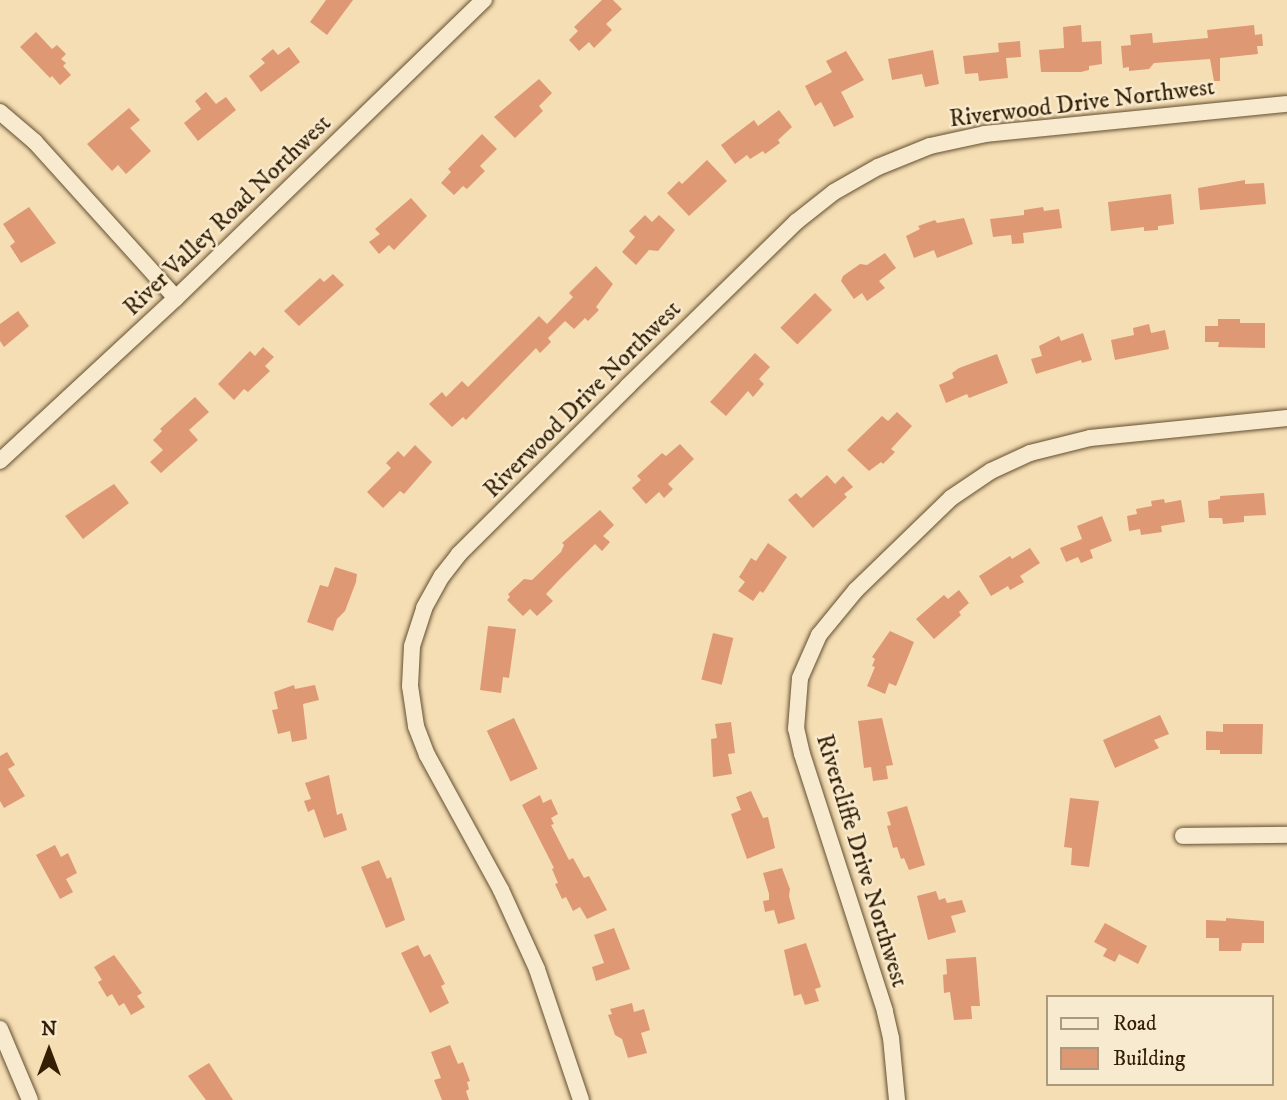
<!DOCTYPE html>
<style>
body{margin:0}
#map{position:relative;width:1287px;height:1100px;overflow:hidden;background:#f5deb4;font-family:"IM FELL DW Pica",serif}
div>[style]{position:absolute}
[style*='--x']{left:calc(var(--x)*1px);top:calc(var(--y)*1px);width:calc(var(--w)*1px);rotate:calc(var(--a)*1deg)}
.building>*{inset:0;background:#de9874;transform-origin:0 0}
.roads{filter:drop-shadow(0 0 2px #644f30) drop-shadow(0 0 2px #644f30)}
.minor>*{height:16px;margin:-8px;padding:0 8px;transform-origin:8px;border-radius:8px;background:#f8eace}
span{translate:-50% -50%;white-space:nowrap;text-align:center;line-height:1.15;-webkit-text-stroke:5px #f8eace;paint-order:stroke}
.street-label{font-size:24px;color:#341f04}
.legend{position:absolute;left:1046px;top:995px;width:228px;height:91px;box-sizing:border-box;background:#f8eace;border:2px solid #aa997d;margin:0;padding:9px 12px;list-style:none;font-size:21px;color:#341f04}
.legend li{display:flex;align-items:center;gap:14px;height:35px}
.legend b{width:35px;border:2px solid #aa997d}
.north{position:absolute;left:14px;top:1016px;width:70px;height:70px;-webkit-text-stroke:5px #f8eace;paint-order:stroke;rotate:0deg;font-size:19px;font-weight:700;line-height:28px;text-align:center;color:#341f04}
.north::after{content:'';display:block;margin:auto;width:24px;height:32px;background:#341f04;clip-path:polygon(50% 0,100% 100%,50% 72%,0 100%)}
</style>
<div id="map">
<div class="building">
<i style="clip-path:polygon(326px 0,353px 0,327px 35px,310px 22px)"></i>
<i style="clip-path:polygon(602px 0,613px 0,622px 9px,606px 24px,612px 30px,594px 48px,589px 42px,579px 51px,569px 40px,578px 31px,574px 27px)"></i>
<i style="clip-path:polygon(1081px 25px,1082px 42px,1101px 41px,1102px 64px,1089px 66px,1089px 70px,1081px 72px,1041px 72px,1039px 50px,1064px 48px,1063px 27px)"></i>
<i style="clip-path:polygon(1254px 25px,1255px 35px,1262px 34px,1263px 46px,1257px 46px,1258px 54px,1220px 58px,1220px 81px,1214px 81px,1210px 59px,1154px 63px,1149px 69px,1129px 71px,1129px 67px,1123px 68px,1121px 46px,1131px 45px,1130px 35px,1152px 33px,1153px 43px,1208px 38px,1207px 30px)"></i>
<i style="clip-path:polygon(36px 32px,52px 49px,57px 45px,66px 54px,61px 59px,66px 63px,63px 66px,71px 75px,60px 85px,52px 76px,50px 78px,20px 47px)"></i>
<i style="clip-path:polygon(1020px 41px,1021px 57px,1006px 58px,1008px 78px,979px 81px,978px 73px,965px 74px,963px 56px,999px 52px,998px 43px)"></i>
<i style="clip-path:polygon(289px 47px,300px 62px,261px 92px,249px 76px,265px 63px,261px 59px,273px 49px,278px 55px)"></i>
<i style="clip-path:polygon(933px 50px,939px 84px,925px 87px,922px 74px,892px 80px,888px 59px)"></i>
<i style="clip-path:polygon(846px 51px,864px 80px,841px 92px,854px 117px,834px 127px,821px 102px,815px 106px,805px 86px,832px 72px,826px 61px)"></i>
<i style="clip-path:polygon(539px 79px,552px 93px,539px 106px,543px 111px,515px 138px,494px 117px)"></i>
<i style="clip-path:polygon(206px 92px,216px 104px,226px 97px,236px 110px,198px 141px,184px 123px,201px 109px,195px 101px)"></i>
<i style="clip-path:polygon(129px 108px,140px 120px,130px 128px,151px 151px,126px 174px,118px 165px,112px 171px,87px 144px)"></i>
<i style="clip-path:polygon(779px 110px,792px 127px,778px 140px,780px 143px,765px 154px,763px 151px,750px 159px,747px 155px,735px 164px,721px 145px,754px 120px,758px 126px)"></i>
<i style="clip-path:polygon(482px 134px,497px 149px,480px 166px,485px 171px,467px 189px,463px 186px,454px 195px,441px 183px,451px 172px,448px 169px)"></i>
<i style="clip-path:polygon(707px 160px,727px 181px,689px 216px,667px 193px,679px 181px,682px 184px)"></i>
<i style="clip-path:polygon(1245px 180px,1245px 184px,1264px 183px,1266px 204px,1200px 210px,1198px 188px)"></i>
<i style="clip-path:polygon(1171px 194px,1174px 224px,1158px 226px,1158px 230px,1144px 231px,1144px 227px,1111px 231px,1108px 202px)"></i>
<i style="clip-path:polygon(411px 198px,427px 216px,394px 250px,389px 245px,379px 254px,369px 242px,380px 234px,375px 229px)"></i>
<i style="clip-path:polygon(29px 207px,56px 243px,21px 263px,10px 246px,15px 242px,3px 224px)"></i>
<i style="clip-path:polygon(1043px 207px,1044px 211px,1059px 209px,1062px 228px,1023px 233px,1024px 243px,1012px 244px,1011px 235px,993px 237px,990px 219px,1024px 215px,1024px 210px)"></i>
<i style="clip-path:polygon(645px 215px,652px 222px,659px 215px,675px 230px,658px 251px,649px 250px,636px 265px,622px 252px,635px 237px,629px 231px)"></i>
<i style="clip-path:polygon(964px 218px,973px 244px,937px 258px,934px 250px,914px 258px,906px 236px,920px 229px,918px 226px,935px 220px,937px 223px)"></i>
<i style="clip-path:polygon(885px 253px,896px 268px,879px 281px,885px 288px,867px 301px,862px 293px,854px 299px,841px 281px,843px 276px,860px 264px,867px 265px)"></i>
<i style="clip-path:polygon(596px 266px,613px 284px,596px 307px,599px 310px,588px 321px,585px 318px,574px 329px,565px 321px,548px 338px,551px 342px,540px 353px,536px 348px,466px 420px,463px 417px,452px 427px,429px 404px,442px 392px,446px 397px,462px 381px,468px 387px,539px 316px,547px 324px,573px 297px,569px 293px)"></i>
<i style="clip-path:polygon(333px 274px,344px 285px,299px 326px,284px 311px,320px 278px,324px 282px)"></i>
<i style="left:815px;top:293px;width:24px;height:49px;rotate:45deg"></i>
<i style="clip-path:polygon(18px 311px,29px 326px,4px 347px,0 341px,0 324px)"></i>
<i style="clip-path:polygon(1218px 319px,1240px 319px,1240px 323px,1265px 323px,1265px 348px,1218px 347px,1219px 342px,1205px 342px,1205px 326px,1218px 326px)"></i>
<i style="clip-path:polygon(1149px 324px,1151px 333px,1165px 330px,1169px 349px,1115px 360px,1111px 340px,1134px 335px,1133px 328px)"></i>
<i style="clip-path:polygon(1083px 333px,1092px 360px,1082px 363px,1081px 360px,1036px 374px,1031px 359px,1042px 356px,1039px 346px,1059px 336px,1061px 341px)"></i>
<i style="clip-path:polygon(263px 347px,274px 357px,265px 366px,270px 371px,248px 392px,244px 389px,234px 400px,218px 384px,250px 351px,255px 356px)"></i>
<i style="clip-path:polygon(755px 353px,770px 367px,759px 379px,764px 384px,753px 397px,748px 391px,726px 416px,710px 402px)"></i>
<i style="clip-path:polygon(997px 354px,1008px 383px,969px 398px,967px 394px,946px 403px,939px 385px,954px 378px,952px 373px,959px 368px)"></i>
<i style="clip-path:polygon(195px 397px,209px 412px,189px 430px,198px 440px,161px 473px,150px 462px,163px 450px,153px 440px,162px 431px,160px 429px)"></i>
<i style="clip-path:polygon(897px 412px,912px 426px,891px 449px,895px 452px,883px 464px,881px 462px,869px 471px,847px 450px,882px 416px,888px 421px)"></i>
<i style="clip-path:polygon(680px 444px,694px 459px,668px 484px,673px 489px,664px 498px,659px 492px,646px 504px,632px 488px,641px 480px,637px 476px,662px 453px,666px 456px)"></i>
<i style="clip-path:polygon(415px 445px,432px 462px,404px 494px,400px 491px,383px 508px,367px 492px,391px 468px,386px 463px,398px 451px,404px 457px)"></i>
<i style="clip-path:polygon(827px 475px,835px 484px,843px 476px,853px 487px,844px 494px,847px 497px,813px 528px,788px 500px,796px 493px,801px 498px)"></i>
<i style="clip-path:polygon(114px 484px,129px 503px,83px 539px,65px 516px)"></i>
<i style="clip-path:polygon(1264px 493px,1266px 515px,1244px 516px,1244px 522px,1223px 524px,1222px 518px,1209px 518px,1208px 501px,1220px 499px,1220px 496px)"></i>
<i style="clip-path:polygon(1164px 499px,1165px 503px,1181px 500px,1185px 522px,1161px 526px,1162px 532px,1141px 535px,1140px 529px,1129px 531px,1127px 516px,1137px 514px,1136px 509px,1152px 506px,1151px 501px)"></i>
<i style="clip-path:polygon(600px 510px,614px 525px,603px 536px,610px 542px,602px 551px,595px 544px,560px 579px,546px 594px,553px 601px,537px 616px,530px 609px,523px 616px,507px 600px,510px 597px,508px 594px,524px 579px,532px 580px,561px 552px,564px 545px,562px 543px)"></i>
<i style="clip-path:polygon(1102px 516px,1112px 541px,1090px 550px,1093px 558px,1081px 563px,1078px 557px,1066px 562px,1060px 548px,1082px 539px,1077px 526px)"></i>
<i style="clip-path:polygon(768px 543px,787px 557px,763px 593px,760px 591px,753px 601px,738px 591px,745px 582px,739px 577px,751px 558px,756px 561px)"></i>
<i style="clip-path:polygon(1030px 548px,1040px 563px,1020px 576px,1024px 582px,1010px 590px,1008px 586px,991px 596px,979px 576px,1010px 556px,1012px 559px)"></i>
<i style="clip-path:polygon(335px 567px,357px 574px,356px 582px,345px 611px,337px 619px,333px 631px,307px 622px,320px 585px,328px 587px)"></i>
<i style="clip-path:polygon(959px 590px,969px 603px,959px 612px,961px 615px,934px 639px,916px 619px,944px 595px,948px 599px)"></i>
<i style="clip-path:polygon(488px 626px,516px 629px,509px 678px,503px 677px,501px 693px,480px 690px)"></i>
<i style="clip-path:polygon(890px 631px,914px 642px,896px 686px,889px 683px,885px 694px,867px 686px,875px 667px,872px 666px,875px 659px,872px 657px)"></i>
<i style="left:713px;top:633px;width:21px;height:48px;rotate:14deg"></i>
<i style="clip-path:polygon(294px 685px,295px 689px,315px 685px,319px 700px,303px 704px,307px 739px,292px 742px,290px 731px,278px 734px,272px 710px,278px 709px,274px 692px)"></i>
<i style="clip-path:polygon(1160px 715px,1169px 734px,1154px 740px,1159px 748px,1115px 768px,1103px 740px)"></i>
<i style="left:514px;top:718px;width:56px;height:30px;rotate:65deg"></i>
<i style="clip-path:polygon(882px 718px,893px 765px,886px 766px,888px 779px,873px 781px,871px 767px,864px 768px,858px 721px)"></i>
<i style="clip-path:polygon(731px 722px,735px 753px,728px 754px,732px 774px,713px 777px,711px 739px,717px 738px,715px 724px)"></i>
<i style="clip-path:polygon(1223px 724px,1263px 724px,1262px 754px,1220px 754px,1220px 750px,1206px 750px,1206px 731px,1223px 732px)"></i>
<i style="clip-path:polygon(7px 752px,15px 765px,8px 769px,25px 796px,4px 808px,0 801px,0 756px)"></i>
<i style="clip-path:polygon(329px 775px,337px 815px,342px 813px,347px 830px,324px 838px,314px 809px,308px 812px,304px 801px,311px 799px,305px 783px)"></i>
<i style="clip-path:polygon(751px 791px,763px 818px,768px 817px,775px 848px,747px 859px,731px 814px,741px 810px,736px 797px)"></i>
<i style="clip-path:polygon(540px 795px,543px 803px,551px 799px,558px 814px,551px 818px,554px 824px,551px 825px,569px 860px,573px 858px,584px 878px,589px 876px,607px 910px,587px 919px,580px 907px,573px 911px,566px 897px,562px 899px,555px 884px,558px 883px,552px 869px,554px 868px,522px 805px)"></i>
<i style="clip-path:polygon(1070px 798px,1099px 801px,1089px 867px,1071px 865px,1072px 848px,1064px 847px)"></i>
<i style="clip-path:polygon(907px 806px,925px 865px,909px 870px,904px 858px,901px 859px,897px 847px,893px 848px,887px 826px,891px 825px,887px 812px)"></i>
<i style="clip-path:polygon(55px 845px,61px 857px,68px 853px,77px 873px,66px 879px,73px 892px,60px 899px,36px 855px)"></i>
<i style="clip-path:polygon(379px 860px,387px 879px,391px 877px,405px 920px,386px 928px,361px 867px)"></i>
<i style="clip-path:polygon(782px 868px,790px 889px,789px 896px,795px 919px,778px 924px,774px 910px,765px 912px,763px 901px,769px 900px,769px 894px,763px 873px)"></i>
<i style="clip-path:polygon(936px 891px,939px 900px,945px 898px,947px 903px,962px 900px,966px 912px,951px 916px,956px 932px,928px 940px,917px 896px)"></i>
<i style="clip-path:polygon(1226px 918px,1264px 921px,1264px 943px,1242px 943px,1241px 951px,1219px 951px,1219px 938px,1206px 938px,1206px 920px,1226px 921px)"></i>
<i style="clip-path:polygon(1105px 923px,1147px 946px,1138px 964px,1119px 954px,1115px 962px,1103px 956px,1107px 949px,1094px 942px)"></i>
<i style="clip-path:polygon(614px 928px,630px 969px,596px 981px,592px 967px,604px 963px,594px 935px)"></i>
<i style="clip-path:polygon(806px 943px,821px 987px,815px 989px,819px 1001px,805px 1005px,801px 994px,794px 996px,784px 950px)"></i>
<i style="clip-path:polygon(418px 945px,424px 957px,430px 954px,445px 984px,441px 986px,449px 1003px,430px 1013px,401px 953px)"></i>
<i style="clip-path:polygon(114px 955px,142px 993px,137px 996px,145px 1007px,131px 1015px,124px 1003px,119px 1006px,112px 994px,107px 997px,98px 982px,102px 980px,94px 967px)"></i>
<i style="clip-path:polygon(976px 957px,980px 1006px,971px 1006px,972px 1019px,954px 1020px,950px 992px,944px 993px,943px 975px,947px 974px,946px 959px)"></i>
<i style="clip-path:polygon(632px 1003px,634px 1012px,644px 1009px,650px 1030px,641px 1033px,647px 1053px,628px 1058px,622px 1039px,615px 1035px,608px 1015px,612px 1014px,610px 1009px)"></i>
<i style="clip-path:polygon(450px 1045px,458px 1064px,463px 1062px,470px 1081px,467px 1082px,469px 1089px,466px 1091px,469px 1100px,442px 1100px,434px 1080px,441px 1078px,431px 1052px)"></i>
<i style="clip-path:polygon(209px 1063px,233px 1100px,206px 1100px,188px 1076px)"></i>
</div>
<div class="roads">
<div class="minor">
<i style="--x:0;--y:112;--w:46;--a:40.6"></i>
<i style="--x:35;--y:142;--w:210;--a:47.9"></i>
<i style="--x:0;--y:461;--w:240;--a:-42.8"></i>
<i style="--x:176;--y:298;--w:429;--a:-44.1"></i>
<i style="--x:1183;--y:836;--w:104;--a:-0.6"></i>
<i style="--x:0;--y:1029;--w:77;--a:67.1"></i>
<i style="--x:581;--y:1100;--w:138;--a:-108.6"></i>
<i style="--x:537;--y:969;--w:87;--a:-114.5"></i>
<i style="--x:501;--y:890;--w:154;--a:-118.7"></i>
<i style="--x:427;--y:755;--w:31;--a:-111"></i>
<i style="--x:416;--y:726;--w:40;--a:-98.5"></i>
<i style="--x:410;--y:686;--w:40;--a:-87.1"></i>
<i style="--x:412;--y:646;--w:40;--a:-72"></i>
<i style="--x:424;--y:608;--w:37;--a:-61"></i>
<i style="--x:442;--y:576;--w:28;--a:-52"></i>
<i style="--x:459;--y:554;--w:238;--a:-44.8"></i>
<i style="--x:628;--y:386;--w:235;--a:-44.3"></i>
<i style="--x:796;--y:222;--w:48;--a:-38.3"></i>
<i style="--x:834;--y:192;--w:51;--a:-29.6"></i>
<i style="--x:878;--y:167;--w:56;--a:-22"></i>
<i style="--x:930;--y:146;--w:56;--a:-12.3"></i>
<i style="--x:985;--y:134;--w:303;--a:-5.7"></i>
<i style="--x:897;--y:1100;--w:62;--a:-95.5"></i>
<i style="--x:891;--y:1038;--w:28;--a:-103"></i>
<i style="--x:885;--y:1011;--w:270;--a:-107.9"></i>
<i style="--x:802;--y:754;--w:26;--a:-103"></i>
<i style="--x:796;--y:729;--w:51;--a:-85.5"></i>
<i style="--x:800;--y:678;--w:47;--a:-66.2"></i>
<i style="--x:819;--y:635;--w:58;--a:-50.6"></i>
<i style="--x:856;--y:590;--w:132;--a:-44.1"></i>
<i style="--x:951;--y:498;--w:48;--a:-34"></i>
<i style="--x:991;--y:471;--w:43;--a:-24.8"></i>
<i style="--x:1030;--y:453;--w:62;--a:-14"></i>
<i style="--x:1090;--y:438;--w:198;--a:-5.8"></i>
</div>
</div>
<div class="street-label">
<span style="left:1082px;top:104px;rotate:-7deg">Riverwood Drive Northwest</span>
<span style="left:228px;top:216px;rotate:-44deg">River Valley Road Northwest</span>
<span style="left:583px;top:400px;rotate:-45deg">Riverwood Drive Northwest</span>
<span style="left:861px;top:861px;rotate:73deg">Rivercliffe Drive Northwest</span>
</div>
<ul class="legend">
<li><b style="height:9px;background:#f8eace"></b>Road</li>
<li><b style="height:19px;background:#de9874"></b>Building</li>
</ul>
<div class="north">N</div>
</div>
